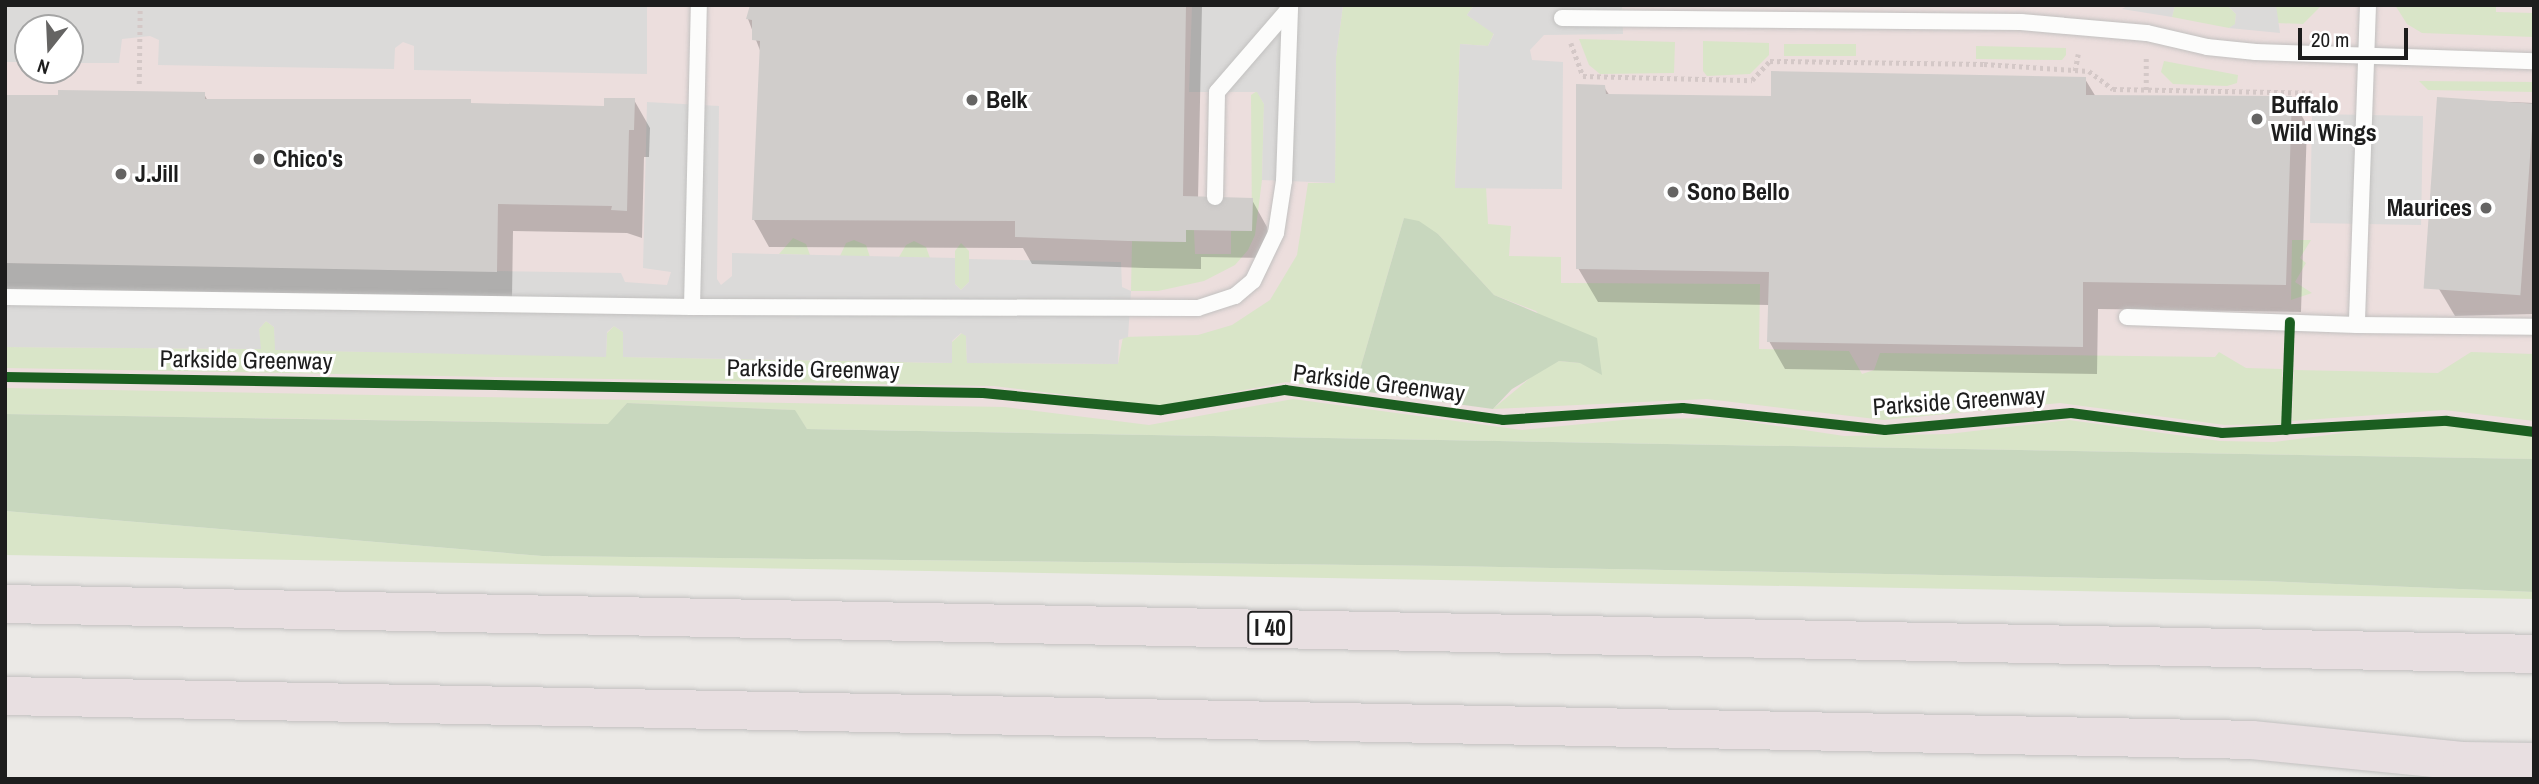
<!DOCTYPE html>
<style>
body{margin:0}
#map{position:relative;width:2539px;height:784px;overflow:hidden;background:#ebe9e6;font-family:"Archivo Narrow",sans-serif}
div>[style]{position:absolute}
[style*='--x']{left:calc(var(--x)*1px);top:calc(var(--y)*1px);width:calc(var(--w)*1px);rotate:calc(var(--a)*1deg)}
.commercial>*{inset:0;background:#ecdedd}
.grass>*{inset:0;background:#d9e5c8;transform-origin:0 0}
.forest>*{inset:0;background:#c8d7be}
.parking>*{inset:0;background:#dbdad9;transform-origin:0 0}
.shadow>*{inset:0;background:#0003}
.building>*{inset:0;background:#d0cdcb;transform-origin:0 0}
.path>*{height:4.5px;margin-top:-2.25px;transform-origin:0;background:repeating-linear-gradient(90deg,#d4c8c7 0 3.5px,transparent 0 7px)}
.roads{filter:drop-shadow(0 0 2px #c2c1c0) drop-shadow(0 0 2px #c2c1c0)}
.service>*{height:16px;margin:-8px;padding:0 8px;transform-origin:8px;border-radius:8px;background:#fcfcfb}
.motorway>*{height:38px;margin:-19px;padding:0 19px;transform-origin:19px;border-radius:19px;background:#e8dfe1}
.cycleway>*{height:10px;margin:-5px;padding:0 5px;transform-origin:5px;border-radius:5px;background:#1b5e20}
.dots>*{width:19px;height:19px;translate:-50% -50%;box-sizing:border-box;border:4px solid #fff;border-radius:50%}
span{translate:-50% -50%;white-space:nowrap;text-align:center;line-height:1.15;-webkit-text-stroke:6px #fff;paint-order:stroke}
.shield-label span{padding:2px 5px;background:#fff;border:2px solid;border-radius:5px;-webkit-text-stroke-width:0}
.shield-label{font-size:23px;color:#1d1d1d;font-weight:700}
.poi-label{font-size:24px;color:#1d1d1d;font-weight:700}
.left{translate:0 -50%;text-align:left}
.right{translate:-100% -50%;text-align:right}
.street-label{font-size:24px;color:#1d1d1d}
.frame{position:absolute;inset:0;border:7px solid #1d1d1d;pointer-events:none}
.north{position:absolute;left:14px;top:14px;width:70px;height:70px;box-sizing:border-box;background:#fff;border:2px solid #a5a5a5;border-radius:50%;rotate:198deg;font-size:19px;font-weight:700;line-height:28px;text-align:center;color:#1d1d1d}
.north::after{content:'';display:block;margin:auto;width:24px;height:32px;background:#656463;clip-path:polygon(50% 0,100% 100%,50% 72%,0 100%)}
.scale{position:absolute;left:2298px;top:28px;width:110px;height:32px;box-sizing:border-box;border:4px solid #1d1d1d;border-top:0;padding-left:9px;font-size:21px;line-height:24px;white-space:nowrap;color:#1d1d1d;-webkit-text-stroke:5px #fff;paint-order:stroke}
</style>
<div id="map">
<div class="commercial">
<i style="clip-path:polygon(evenodd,5px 5px,2534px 5px,2534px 459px,5px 414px,5px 5px,28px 28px,70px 28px,70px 70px,28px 70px,28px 28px)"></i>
</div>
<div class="grass">
<i style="clip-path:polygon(1343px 5px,1474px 5px,1467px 15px,1494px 33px,1488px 46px,1460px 44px,1455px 187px,1486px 187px,1488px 224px,1511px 226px,1509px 256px,1561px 257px,1561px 283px,1760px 284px,1759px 349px,1849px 351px,1862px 374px,1874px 370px,1880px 353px,2215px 357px,2219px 352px,2246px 368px,2282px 369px,2282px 424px,2225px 425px,2060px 403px,1884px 420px,1707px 399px,1493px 409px,1542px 368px,1559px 361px,1580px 363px,1536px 311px,1494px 295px,1438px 234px,1404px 218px,1354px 390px,1286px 382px,1159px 406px,994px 386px,5px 368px,5px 347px,260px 349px,259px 329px,266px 321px,274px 327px,276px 350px,606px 356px,607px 333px,614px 326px,623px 332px,623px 357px,951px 363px,952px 342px,962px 333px,966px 335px,967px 363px,1118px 364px,1123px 337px,1198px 335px,1232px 325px,1270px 300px,1297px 255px,1308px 183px,1335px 183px,1336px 57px)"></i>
<i style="clip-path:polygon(2175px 5px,2227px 5px,2236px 14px,2235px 25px,2229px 28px,2172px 17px)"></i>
<i style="clip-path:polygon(2276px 5px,2322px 5px,2303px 24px,2276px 23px)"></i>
<i style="clip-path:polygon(2395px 5px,2496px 5px,2496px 12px,2534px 13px,2534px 37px,2422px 33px,2407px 24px)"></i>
<i style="clip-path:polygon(1579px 39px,1675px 42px,1674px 73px,1600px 74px,1589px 65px)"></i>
<i style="clip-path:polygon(1703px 41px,1769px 43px,1769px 55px,1750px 74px,1707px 76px,1703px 71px)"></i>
<i style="left:1784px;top:44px;width:72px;height:12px"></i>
<i style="clip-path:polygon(1976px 46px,2066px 48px,2066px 55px,2062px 60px,1976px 59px)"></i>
<i style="clip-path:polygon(2164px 61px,2238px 75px,2237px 83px,2227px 86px,2173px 84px,2161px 72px)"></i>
<i style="clip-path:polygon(2419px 81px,2534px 82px,2534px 92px,2428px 90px)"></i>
<i style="clip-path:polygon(1257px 91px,1264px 104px,1262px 180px,1255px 235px,1248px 250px,1235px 265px,1204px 281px,1158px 291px,1131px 291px,1132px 241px,1186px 242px,1186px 230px,1194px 230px,1195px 254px,1231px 254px,1231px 231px,1252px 231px,1251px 95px)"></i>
<i style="clip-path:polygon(793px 238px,806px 244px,810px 255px,779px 254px)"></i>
<i style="clip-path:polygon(854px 240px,866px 245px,870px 257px,840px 256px,846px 243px)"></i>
<i style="clip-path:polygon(2292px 240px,2311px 240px,2300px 258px,2306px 263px,2295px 282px,2312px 293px,2291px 300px)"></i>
<i style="clip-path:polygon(914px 241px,926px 247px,930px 258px,899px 257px,906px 245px)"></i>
<i style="clip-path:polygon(961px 243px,969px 251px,969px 282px,961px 290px,955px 284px,955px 251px)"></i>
<i style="clip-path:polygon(2471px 352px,2534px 354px,2534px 421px,2444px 410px,2292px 421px,2294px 370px,2438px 373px)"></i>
<i style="clip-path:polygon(5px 388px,1005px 407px,1149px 425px,1293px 399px,1522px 430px,1633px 419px,1724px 418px,1844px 436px,1948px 434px,2069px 420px,2220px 441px,2274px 442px,2426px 422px,2534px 436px,2534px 459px,807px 429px,794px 410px,627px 403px,609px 424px,5px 414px)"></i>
<i style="clip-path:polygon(5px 511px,542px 556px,1447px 566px,2263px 581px,2534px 592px,2534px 599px,5px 555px)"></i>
</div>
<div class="forest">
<i style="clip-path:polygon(1404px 218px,1419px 221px,1438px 234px,1494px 295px,1597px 338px,1602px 375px,1580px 363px,1559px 361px,1512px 389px,1493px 409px,1354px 390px)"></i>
<i style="clip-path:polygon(627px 403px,795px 410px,807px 429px,2534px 459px,2534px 592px,2263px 581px,1447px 566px,542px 556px,5px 511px,5px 414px,608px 424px)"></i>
</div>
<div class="parking">
<i style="clip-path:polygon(5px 5px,647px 5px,647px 74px,414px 70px,414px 46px,403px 42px,395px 48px,394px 69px,158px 65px,159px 40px,150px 36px,122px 39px,119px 63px,70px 63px,70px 28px,28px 28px,28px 62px,5px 62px)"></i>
<i style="clip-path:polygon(1192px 5px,1343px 5px,1336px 57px,1335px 183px,1262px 180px,1264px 104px,1257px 92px,1189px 92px)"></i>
<i style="clip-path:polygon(1474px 5px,1622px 5px,1623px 34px,1544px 35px,1530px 50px,1532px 60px,1563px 62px,1562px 189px,1455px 188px,1460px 44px,1488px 46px,1494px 34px,1467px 15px)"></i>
<i style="clip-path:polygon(2129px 5px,2175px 5px,2172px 17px,2122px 9px)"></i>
<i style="clip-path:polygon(2227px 5px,2276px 5px,2280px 33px,2229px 28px,2235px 24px,2236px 14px)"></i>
<i style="clip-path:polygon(647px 102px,719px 106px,717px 279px,721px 285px,732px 276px,732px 253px,955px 258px,955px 284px,961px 290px,969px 282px,969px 259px,1121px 262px,1122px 287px,1131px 291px,1128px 337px,1119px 340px,1118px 364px,967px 363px,966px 336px,961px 333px,952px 341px,952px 363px,623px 357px,623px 332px,614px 326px,607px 332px,606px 357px,275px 350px,274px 327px,266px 321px,259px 329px,261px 349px,5px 347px,5px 263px,621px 273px,625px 282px,667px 285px,671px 272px,643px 268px)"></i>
<i style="left:2312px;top:114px;width:111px;height:109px;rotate:1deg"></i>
</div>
<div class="shadow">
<i style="clip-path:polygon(752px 5px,1202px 5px,1198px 199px,1252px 200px,1267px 227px,1267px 258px,1201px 257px,1201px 269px,1145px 268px,1032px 264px,1023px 248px,769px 247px,754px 220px,761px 53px,748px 19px)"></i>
<i style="clip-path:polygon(2085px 79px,2096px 97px,2291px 97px,2307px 125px,2301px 312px,2098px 309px,2097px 374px,1785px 369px,1769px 341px,1769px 305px,1598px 302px,1578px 268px,1604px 87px,1610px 96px,1772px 98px)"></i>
<i style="clip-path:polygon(204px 94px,208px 101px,605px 107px,634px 100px,650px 128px,649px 157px,644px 157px,642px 238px,627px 233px,513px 231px,512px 299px,5px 290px,5px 97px)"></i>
<i style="clip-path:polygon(2439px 99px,2534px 103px,2534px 314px,2455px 316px,2439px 289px)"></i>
</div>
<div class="building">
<i style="clip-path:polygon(750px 5px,1186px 5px,1183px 196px,1253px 198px,1252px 231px,1186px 230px,1186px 242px,1128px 241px,1015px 237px,1015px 221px,752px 220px,760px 41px,752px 40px,752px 20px,746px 19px)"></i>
<i style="clip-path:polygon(1771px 71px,2086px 77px,2086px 95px,2292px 96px,2286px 285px,2083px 282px,2083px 347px,1767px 342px,1769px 272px,1576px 269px,1576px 84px,1605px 85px,1606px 94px,1771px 96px)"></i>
<i style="clip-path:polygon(58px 90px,205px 92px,205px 99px,471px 99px,471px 103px,604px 106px,604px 98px,635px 98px,634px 130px,629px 130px,627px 211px,611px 210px,612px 206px,498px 204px,497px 272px,5px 263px,5px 95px,58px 95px)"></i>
<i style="left:2437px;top:97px;width:97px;height:192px;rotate:4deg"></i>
</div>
<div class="path">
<i style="--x:1571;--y:43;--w:35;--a:70"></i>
<i style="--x:1583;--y:76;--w:169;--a:1.4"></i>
<i style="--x:1752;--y:80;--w:26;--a:-47"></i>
<i style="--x:1770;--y:61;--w:214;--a:0.8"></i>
<i style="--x:1984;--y:64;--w:105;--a:3.8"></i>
<i style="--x:2089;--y:71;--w:30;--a:37"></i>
<i style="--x:2113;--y:89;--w:201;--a:1.1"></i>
<i style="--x:2075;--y:71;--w:17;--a:-80"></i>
<i style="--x:139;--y:84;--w:79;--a:-89.3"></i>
<i style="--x:2146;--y:90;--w:32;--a:-90"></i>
</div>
<div class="roads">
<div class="service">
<i style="--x:2368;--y:5;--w:320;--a:92"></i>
<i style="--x:2357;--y:325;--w:177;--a:0.6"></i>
<i style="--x:1562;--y:18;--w:459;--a:0.5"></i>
<i style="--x:2021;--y:22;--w:126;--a:5"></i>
<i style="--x:2147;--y:33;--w:62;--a:13.1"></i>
<i style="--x:2207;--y:47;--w:49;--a:5.8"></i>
<i style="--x:2256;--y:52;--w:278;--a:1.9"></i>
<i style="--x:1215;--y:197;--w:105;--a:-88.9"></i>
<i style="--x:1217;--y:92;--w:110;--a:-49.1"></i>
<i style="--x:5;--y:297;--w:687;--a:0.83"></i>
<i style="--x:692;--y:307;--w:506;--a:0.11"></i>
<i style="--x:1198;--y:308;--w:39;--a:-18"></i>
<i style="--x:1235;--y:296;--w:23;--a:-40"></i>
<i style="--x:1253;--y:281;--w:53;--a:-64.4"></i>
<i style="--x:1276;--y:233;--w:53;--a:-81.3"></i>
<i style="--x:1284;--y:181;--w:176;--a:-88"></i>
<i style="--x:692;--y:307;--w:302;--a:-88.7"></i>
<i style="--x:2127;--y:317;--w:230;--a:2"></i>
</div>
<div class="motorway">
<i style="--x:5;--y:604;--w:2529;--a:1.13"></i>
<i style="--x:5;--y:696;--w:2247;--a:1.12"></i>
<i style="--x:2252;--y:740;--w:211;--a:5.7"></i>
<i style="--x:2462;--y:761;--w:72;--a:0.8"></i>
</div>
</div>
<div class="cycleway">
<i style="--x:5;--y:377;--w:978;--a:0.94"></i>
<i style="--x:983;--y:393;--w:179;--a:5.5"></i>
<i style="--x:1161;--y:410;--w:126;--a:-9.2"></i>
<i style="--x:1285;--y:390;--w:220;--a:7.8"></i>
<i style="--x:1503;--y:420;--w:180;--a:-3.8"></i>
<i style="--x:1683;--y:408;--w:203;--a:6.2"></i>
<i style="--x:1885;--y:430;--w:187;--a:-5.2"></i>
<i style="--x:2071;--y:413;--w:152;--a:7.5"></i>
<i style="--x:2222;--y:433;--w:225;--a:-3.1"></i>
<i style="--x:2447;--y:421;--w:88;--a:7.2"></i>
<i style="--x:2286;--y:430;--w:108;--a:-87.9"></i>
</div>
<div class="dots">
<i style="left:972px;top:100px;background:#656463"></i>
<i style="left:2257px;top:119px;background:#656463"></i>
<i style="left:259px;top:159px;background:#656463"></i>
<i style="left:121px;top:174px;background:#656463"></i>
<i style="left:1673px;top:192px;background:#656463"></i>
<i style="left:2486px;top:208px;background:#656463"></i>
</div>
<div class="shield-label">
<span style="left:1270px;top:628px">I 40</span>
</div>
<div class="poi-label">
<span class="left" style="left:986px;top:100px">Belk</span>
<span class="left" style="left:2271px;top:119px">Buffalo<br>Wild Wings</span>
<span class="left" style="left:273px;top:159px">Chico's</span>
<span class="left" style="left:135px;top:174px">J.Jill</span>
<span class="left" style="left:1687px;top:192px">Sono Bello</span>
<span class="right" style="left:2472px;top:208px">Maurices</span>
</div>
<div class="street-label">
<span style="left:246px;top:360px;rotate:1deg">Parkside Greenway</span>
<span style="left:813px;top:369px;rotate:1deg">Parkside Greenway</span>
<span style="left:1379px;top:383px;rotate:7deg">Parkside Greenway</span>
<span style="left:1959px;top:401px;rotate:-4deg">Parkside Greenway</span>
</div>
<div class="frame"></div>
<div class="north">N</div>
<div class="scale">20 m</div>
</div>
